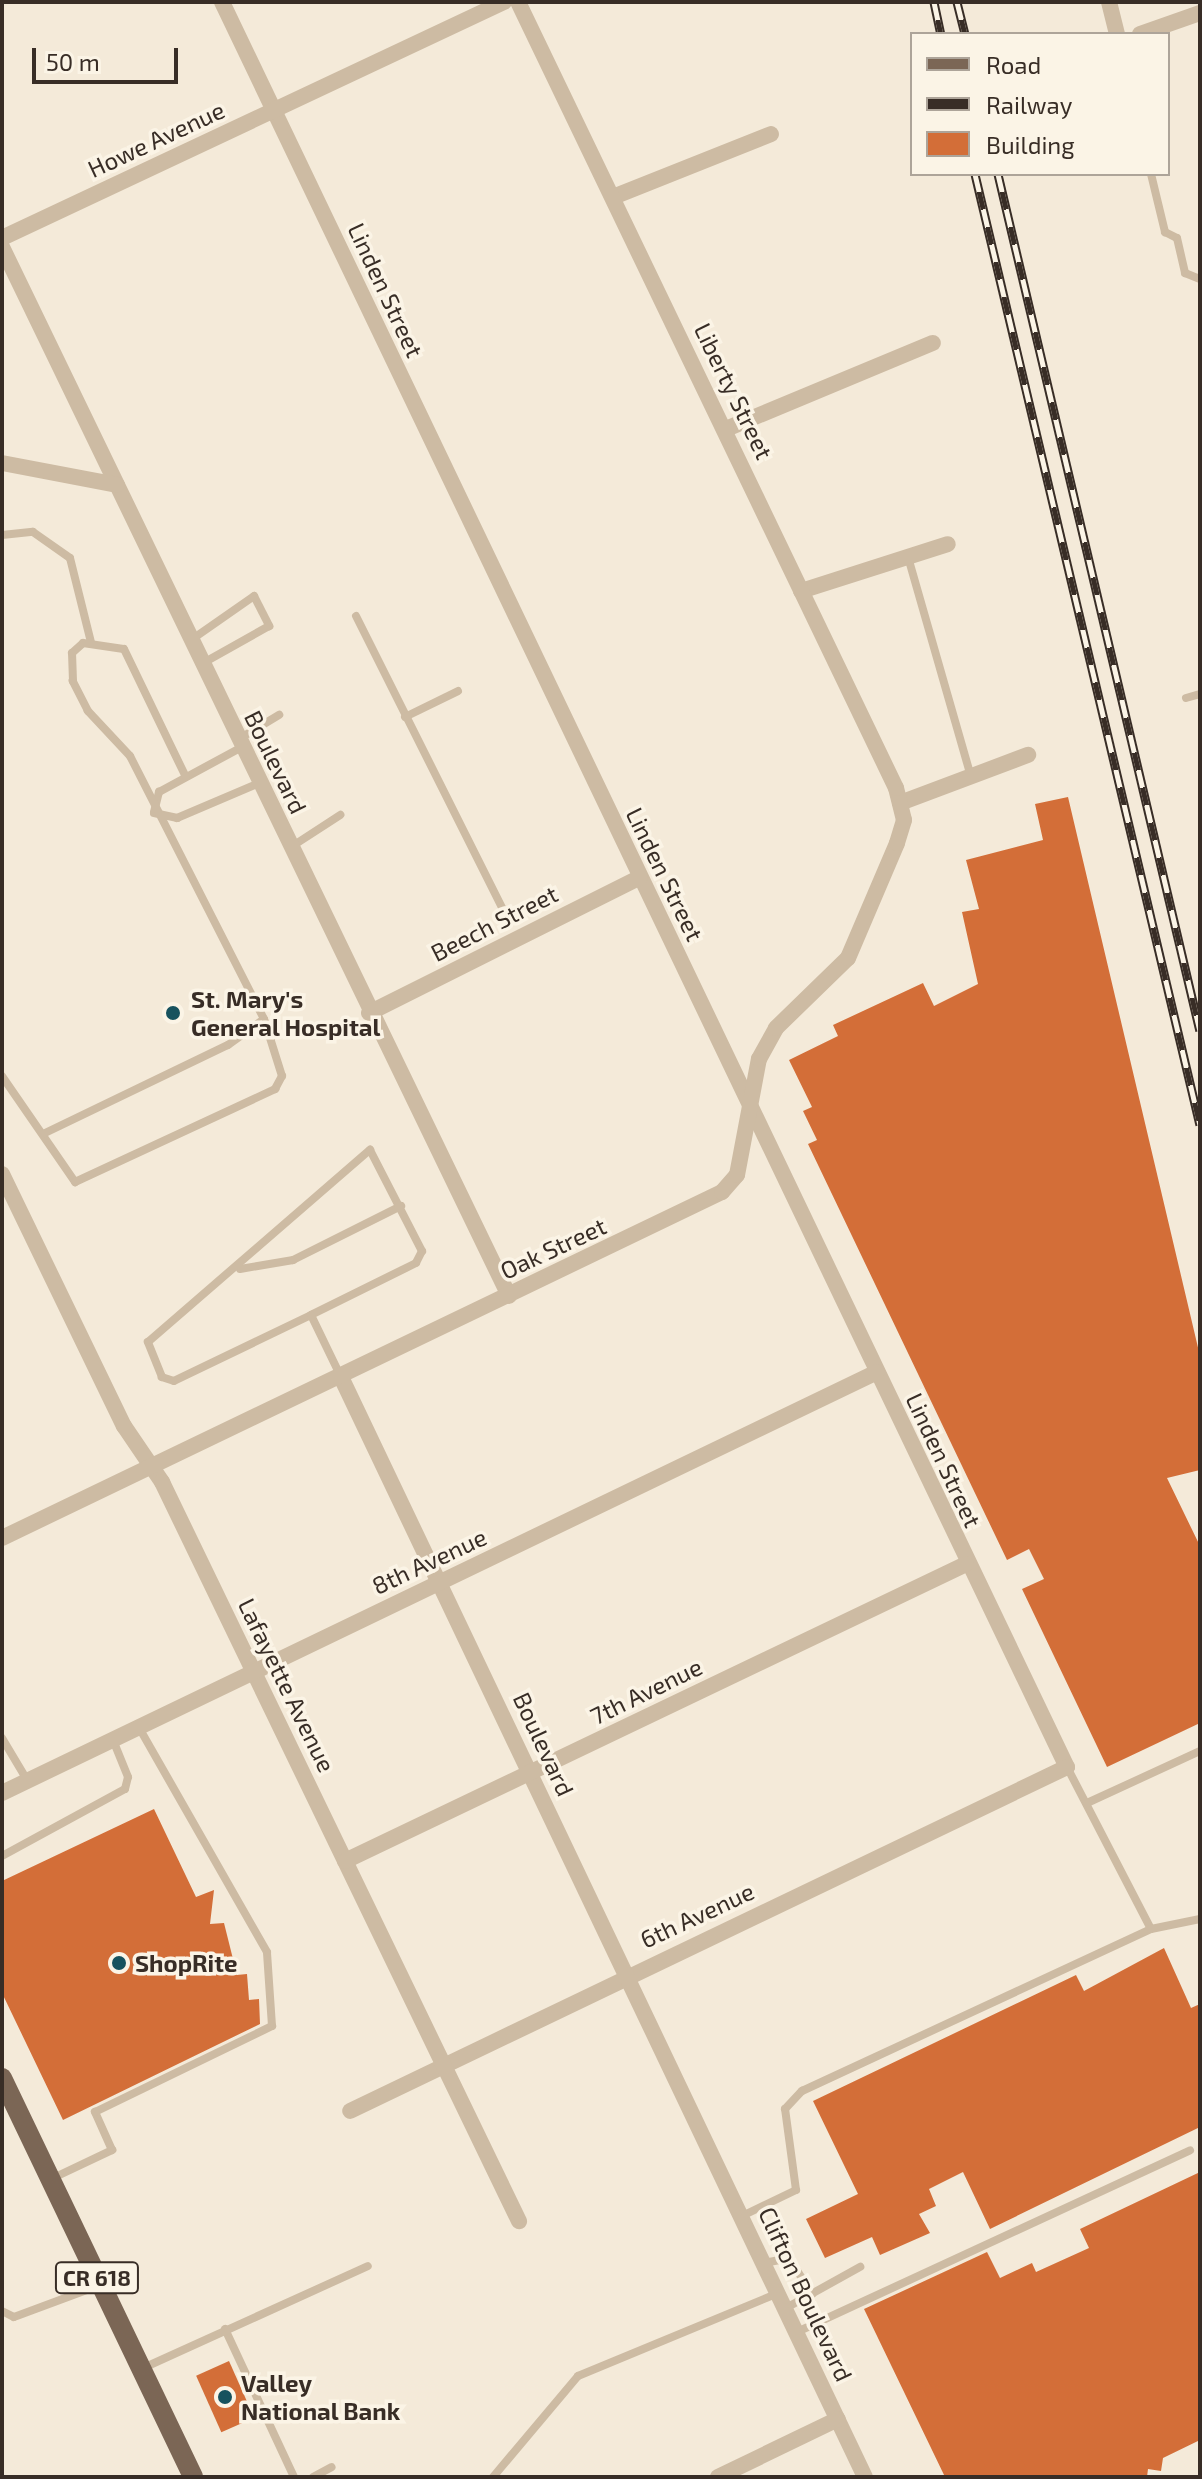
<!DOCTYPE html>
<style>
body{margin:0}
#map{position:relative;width:1202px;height:2479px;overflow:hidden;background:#f4ead9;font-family:"Exo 2",sans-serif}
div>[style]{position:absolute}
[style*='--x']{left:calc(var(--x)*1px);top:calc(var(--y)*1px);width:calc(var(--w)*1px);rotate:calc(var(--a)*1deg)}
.building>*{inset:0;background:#d36e38;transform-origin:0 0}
.lane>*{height:8px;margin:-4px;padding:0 4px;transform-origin:4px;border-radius:4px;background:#cdbba3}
.street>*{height:16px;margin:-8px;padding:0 8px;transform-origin:8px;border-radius:8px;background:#cdbba3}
.primary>*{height:20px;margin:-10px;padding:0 10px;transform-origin:10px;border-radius:10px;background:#7b6655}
.rail>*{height:9px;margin-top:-4.5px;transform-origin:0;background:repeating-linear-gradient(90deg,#fbf4e6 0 18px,#382d26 0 36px);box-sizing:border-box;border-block:2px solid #382d26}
.dots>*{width:22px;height:22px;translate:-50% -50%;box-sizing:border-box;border:4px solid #fbf4e6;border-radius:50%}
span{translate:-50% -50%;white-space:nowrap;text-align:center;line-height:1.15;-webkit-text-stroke:7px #fbf4e6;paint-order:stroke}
.shield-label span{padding:2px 6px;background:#fbf4e6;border:2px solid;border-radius:6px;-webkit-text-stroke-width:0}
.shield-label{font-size:22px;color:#382d26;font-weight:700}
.street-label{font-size:24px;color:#382d26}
.poi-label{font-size:24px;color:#382d26;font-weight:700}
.left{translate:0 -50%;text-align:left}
.frame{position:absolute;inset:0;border:4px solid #382d26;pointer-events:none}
.legend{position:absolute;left:910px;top:32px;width:260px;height:144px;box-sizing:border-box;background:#fbf4e6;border:2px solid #ada499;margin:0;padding:10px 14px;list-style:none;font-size:24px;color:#382d26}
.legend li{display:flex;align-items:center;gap:16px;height:40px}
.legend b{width:40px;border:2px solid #ada499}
.scale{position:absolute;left:32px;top:48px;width:146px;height:36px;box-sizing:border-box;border:4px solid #382d26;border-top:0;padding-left:10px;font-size:24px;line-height:28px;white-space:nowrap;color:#382d26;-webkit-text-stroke:6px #fbf4e6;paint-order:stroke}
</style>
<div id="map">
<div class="building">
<i style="clip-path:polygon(1068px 797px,1200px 1356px,1200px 1470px,1167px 1478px,1200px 1546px,1200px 1723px,1107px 1767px,1022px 1589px,1044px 1579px,1029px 1549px,1007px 1560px,808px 1144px,817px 1140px,803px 1111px,812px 1107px,789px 1060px,838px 1036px,833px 1025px,923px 983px,934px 1006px,978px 984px,962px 912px,979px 909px,966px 860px,1043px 840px,1035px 804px)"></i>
<i style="clip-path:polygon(154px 1809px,196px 1897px,214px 1890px,210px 1924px,224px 1923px,237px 1975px,247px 1974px,249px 2000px,259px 1999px,260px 2024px,63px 2120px,2px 1993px,2px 1881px)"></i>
<i style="clip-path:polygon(1164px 1948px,1191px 2008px,1200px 2004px,1200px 2127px,990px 2229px,963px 2172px,929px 2189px,936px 2206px,919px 2214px,930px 2233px,880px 2255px,872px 2237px,825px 2258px,806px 2219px,858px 2194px,813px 2101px,1076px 1975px,1084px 1991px)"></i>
<i style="clip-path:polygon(1200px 2172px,1200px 2440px,1163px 2458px,1161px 2471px,1148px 2469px,1147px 2477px,945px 2477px,864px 2309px,987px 2252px,1000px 2278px,1032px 2263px,1036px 2272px,1089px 2248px,1080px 2229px)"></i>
<i style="left:229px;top:2361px;width:62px;height:36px;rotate:66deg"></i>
</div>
<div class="lane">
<i style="--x:1151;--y:174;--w:60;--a:76.4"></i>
<i style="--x:1165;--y:232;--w:13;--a:27"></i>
<i style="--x:1177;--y:238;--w:36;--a:77"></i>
<i style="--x:1185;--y:273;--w:16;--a:22"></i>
<i style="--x:2;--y:535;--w:31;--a:-6"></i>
<i style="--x:33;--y:532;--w:45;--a:35.1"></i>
<i style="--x:70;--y:558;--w:87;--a:76"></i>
<i style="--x:908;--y:557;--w:228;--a:74"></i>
<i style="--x:356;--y:616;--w:333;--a:63.4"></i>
<i style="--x:191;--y:640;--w:77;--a:-34.9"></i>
<i style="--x:254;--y:596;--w:34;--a:63"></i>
<i style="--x:269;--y:626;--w:76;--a:150.7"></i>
<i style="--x:1186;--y:698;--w:15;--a:-16"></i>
<i style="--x:405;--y:717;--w:59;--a:-26.1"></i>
<i style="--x:239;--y:739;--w:47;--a:-31"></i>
<i style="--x:154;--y:812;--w:21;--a:-76"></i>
<i style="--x:159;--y:792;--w:94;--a:-28.5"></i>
<i style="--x:154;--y:813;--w:24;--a:12"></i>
<i style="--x:177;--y:818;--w:89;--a:-23.1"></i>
<i style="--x:291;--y:847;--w:59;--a:-33.1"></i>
<i style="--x:2;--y:1076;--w:129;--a:55.4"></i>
<i style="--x:75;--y:1182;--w:221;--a:-24.9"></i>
<i style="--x:275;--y:1089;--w:15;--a:-62"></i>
<i style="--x:282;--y:1076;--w:60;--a:-107.5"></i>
<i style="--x:264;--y:1019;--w:295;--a:-117"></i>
<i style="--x:130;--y:756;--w:62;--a:-133"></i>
<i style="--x:88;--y:711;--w:34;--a:-117"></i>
<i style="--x:73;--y:681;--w:28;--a:-92"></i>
<i style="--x:72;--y:653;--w:15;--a:-42"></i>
<i style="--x:83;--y:643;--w:41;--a:8.3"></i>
<i style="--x:124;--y:649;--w:142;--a:64.2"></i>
<i style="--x:45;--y:1133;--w:203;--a:-25.7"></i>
<i style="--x:228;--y:1045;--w:44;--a:-35.8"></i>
<i style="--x:240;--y:1269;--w:54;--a:-9.6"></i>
<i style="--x:293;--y:1260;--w:121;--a:-26.6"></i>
<i style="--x:311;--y:1315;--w:152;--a:154.3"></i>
<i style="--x:174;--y:1381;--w:13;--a:-162"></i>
<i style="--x:162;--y:1377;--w:38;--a:-112"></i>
<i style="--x:148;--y:1342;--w:294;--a:-40.9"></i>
<i style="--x:370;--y:1150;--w:114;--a:62.8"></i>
<i style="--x:422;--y:1251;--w:13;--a:117"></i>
<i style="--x:416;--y:1263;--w:117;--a:153.7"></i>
<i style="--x:311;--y:1315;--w:69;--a:64.2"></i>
<i style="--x:2;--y:1738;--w:49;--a:59.2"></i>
<i style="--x:1067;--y:1767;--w:182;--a:62.6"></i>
<i style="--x:1087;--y:1803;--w:124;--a:-24.7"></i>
<i style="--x:2;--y:1856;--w:140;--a:-28.6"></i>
<i style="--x:125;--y:1789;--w:12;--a:-76"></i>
<i style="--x:128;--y:1777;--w:40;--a:-112"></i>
<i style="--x:51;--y:2179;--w:68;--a:-25.4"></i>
<i style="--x:112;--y:2150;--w:42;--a:-114.1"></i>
<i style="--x:95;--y:2112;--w:197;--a:-25.9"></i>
<i style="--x:272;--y:2026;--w:74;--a:-93.9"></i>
<i style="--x:267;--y:1952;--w:258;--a:-119.7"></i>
<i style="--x:742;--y:2216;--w:60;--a:-25.7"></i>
<i style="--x:796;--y:2190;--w:82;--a:-97.7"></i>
<i style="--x:785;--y:2109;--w:25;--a:-47"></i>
<i style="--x:802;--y:2091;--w:385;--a:-24.9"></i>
<i style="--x:1151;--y:1929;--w:50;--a:-11.5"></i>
<i style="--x:764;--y:2263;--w:25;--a:-11"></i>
<i style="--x:789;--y:2258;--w:43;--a:57.4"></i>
<i style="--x:786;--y:2308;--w:85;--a:-29"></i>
<i style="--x:2;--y:2311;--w:13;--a:27"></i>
<i style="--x:14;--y:2317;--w:92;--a:-20.4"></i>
<i style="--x:225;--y:2329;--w:163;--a:65"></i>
<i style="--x:797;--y:2332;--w:433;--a:-24.8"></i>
<i style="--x:141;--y:2369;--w:249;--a:-24.4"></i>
<i style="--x:313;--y:2477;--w:21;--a:-28"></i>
<i style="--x:493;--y:2477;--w:132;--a:-49.9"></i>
<i style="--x:578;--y:2376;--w:217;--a:-22.5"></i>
</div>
<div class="street">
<i style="--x:222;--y:2;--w:1957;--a:64.42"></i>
<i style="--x:1067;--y:1767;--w:795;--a:154.37"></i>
<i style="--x:1109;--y:2;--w:33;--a:76"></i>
<i style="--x:1140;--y:34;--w:64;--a:-19.3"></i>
<i style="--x:613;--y:197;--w:170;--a:-21.7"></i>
<i style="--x:2;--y:238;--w:555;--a:-25.18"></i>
<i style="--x:2;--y:247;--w:1165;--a:64.2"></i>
<i style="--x:726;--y:429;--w:224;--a:-22.6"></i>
<i style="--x:2;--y:463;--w:117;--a:10.8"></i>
<i style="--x:801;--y:591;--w:154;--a:-17.7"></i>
<i style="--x:900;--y:803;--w:137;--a:-20.6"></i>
<i style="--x:369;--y:1013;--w:303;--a:-26.6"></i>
<i style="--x:2;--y:1174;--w:280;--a:64.2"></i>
<i style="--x:124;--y:1426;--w:68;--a:55.8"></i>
<i style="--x:162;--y:1482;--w:821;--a:64.22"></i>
<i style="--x:341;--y:1377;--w:1218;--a:64.53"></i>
<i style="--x:2;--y:1538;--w:799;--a:-25.67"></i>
<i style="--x:722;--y:1192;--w:23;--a:-49"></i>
<i style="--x:737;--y:1175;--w:118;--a:-79.3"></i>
<i style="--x:759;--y:1059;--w:35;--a:-61"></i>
<i style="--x:776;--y:1028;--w:100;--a:-44.2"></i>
<i style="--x:848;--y:958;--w:125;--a:-66.9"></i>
<i style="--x:897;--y:843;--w:24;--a:-73"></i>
<i style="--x:904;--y:820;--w:33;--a:-104"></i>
<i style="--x:896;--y:788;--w:872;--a:-115.68"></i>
<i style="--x:2;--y:1793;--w:971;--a:-25.69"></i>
<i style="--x:345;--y:1861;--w:688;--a:-25.56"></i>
<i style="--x:718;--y:2477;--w:133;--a:-25.8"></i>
</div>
<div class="primary">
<i style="--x:2;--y:2078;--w:442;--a:64.4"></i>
</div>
<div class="rail">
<i style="--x:934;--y:2;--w:33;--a:78"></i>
<i style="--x:957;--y:2;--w:33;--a:76"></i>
<i style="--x:975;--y:174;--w:977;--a:76.69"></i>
<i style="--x:998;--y:174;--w:880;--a:76.74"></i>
</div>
<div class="dots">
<i style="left:173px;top:1013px;background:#17525e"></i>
<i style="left:119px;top:1963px;background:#17525e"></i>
<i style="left:225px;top:2397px;background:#17525e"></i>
</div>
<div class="shield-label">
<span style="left:97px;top:2278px">CR 618</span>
</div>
<div class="street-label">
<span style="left:156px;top:139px;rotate:-25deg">Howe Avenue</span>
<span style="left:386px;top:290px;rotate:65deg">Linden Street</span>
<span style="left:734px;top:391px;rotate:64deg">Liberty Street</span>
<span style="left:276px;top:762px;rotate:64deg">Boulevard</span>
<span style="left:665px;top:874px;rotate:64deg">Linden Street</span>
<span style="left:494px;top:923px;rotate:-27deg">Beech Street</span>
<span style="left:553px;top:1248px;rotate:-25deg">Oak Street</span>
<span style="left:944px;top:1460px;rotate:65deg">Linden Street</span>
<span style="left:429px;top:1561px;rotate:-25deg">8th Avenue</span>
<span style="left:287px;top:1685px;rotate:64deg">Lafayette Avenue</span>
<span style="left:646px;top:1691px;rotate:-26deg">7th Avenue</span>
<span style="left:544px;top:1744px;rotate:65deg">Boulevard</span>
<span style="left:697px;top:1915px;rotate:-25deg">6th Avenue</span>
<span style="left:806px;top:2294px;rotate:65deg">Clifton Boulevard</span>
</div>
<div class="poi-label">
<span class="left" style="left:191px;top:1013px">St. Mary's<br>General Hospital</span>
<span class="left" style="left:135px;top:1963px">ShopRite</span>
<span class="left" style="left:241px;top:2397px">Valley<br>National Bank</span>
</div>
<div class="frame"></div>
<ul class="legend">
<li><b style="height:10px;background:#7b6655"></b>Road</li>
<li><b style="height:10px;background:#382d26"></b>Railway</li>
<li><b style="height:22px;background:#d36e38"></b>Building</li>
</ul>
<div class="scale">50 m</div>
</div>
